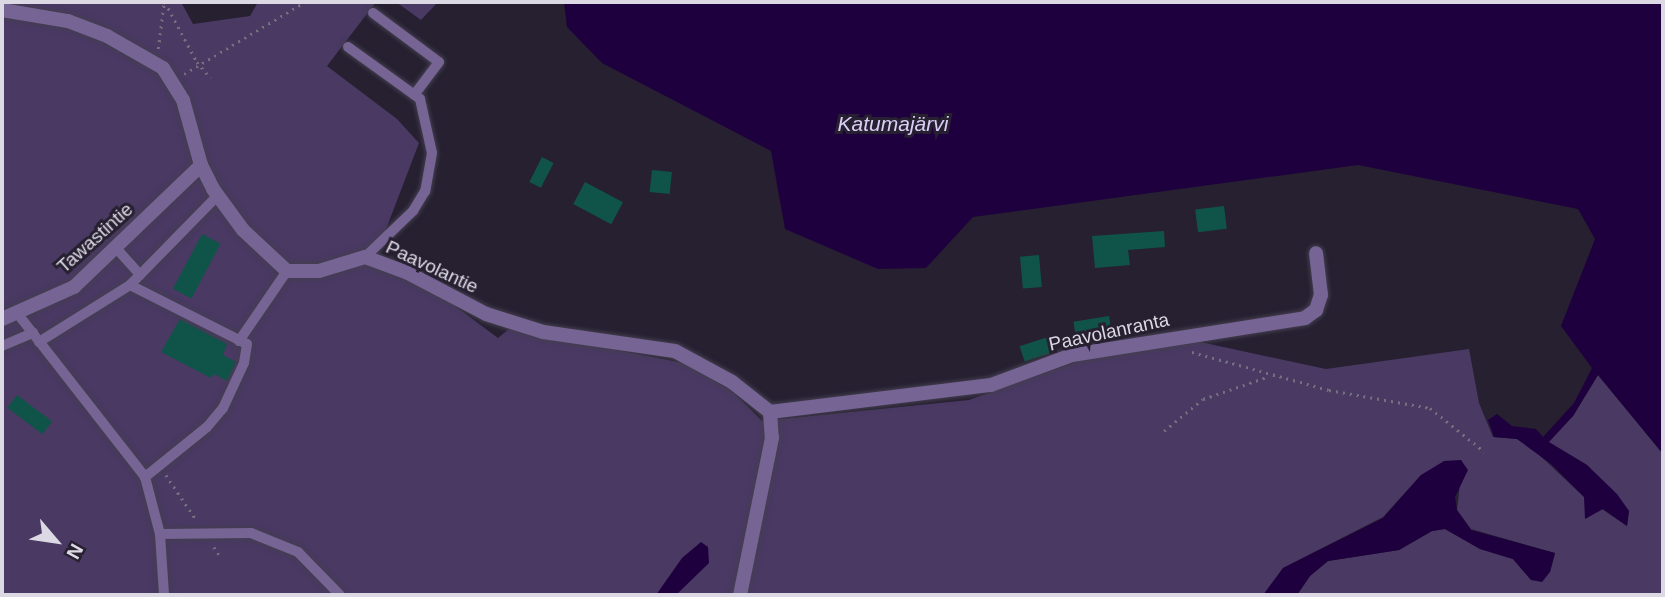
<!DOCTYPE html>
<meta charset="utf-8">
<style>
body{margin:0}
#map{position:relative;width:1665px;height:597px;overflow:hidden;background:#262031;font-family:Helvetica,sans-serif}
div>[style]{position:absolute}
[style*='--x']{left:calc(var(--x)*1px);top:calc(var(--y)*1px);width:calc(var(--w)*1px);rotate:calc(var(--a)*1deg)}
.green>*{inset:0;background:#493963}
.water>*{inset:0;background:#1f003e}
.building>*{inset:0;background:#105449;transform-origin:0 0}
.path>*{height:2.5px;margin-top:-1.25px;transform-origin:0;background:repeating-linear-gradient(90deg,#74707e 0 2px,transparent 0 7px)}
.roads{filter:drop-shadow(0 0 2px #433e4e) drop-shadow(0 0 2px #433e4e)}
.service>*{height:10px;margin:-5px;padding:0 5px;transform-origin:5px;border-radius:5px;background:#766495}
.minor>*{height:14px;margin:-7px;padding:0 7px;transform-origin:7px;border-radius:7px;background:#766495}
span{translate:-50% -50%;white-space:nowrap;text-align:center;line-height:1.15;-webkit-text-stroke:6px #262031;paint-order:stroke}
.street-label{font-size:19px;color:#dcd9e4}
.water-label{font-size:21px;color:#dbcef6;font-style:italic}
.frame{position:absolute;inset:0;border:4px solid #dcd9e4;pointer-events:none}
.north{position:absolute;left:21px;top:506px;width:70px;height:70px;-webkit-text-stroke:5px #262031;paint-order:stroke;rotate:119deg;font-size:19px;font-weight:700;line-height:28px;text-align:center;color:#dcd9e4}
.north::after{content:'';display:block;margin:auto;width:24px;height:32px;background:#dcd9e4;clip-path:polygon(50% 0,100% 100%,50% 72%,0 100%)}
</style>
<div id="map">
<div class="green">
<i style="clip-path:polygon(2px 2px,181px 2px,193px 24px,250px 16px,258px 2px,376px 2px,327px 66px,397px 119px,419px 143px,372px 266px,416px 277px,498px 338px,509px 329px,683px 363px,732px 391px,762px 421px,969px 400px,1090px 357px,1191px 340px,1326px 369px,1469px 349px,1479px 403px,1493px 437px,1517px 439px,1533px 449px,1584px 497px,1627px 526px,1629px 511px,1587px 465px,1548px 442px,1573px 416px,1598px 375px,1663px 454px,1663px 595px,1297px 595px,1310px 576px,1328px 561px,1399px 550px,1432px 531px,1445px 529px,1480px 549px,1513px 559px,1531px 580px,1550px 572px,1555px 553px,1471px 529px,1457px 510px,1460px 484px,1421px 475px,1383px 517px,1283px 568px,1265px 595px,2px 595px)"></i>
<i style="clip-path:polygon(396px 2px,438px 2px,421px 20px)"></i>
</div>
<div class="water">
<i style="clip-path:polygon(564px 2px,1663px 2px,1663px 454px,1598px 375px,1573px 416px,1549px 442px,1587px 465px,1617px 494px,1629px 511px,1627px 526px,1603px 509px,1585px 519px,1584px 497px,1551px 464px,1517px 439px,1494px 437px,1488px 420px,1497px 414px,1512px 426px,1536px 429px,1543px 437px,1574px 403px,1592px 368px,1561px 326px,1595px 239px,1578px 209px,1358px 165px,973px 217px,926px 268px,878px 269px,785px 229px,771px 151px,602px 63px,567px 27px)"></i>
<i style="clip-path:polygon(1461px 460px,1468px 470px,1455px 497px,1457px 510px,1471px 530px,1555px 553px,1550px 572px,1542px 582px,1531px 580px,1513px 559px,1480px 549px,1445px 529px,1432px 531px,1399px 550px,1328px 561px,1310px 576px,1297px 595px,1263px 595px,1283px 568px,1383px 518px,1421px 475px,1444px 461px)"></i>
<i style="clip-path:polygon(701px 542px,708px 547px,709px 563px,676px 595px,656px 595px,682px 558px)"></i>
</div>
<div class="building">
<i style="left:542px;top:157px;width:13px;height:28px;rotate:27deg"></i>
<i style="left:652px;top:170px;width:20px;height:22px;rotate:6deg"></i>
<i style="left:585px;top:182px;width:43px;height:25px;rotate:28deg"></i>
<i style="left:1224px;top:206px;width:23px;height:29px;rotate:83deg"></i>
<i style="clip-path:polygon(1164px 231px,1165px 247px,1128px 250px,1130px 265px,1095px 268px,1092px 236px)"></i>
<i style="left:202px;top:234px;width:21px;height:62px;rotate:28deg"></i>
<i style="left:1039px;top:255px;width:32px;height:19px;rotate:85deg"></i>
<i style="left:1109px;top:316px;width:20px;height:36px;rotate:81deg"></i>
<i style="clip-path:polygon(180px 319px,227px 344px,223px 355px,236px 362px,227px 381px,214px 374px,211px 378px,161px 352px)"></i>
<i style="left:1051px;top:336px;width:16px;height:33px;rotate:72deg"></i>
<i style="left:17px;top:395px;width:44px;height:16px;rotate:37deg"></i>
</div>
<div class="path">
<i style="--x:165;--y:2;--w:68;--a:61.9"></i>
<i style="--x:197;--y:62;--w:21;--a:49"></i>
<i style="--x:158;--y:49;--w:47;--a:-82.7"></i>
<i style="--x:184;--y:74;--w:141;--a:-30.8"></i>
<i style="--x:1192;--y:352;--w:142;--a:15.5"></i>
<i style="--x:1329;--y:390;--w:103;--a:10.1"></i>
<i style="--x:1430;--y:408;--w:70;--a:38.7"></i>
<i style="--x:1164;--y:431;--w:50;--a:-39.4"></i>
<i style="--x:1203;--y:399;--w:68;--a:-19"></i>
<i style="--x:166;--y:475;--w:55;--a:56"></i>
<i style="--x:214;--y:547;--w:11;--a:56"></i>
</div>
<div class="roads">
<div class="service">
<i style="--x:373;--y:13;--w:82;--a:36.6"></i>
<i style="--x:439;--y:62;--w:41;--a:127.1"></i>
<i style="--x:348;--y:47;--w:89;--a:35.8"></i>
<i style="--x:420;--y:99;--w:55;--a:77.5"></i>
<i style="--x:432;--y:153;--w:39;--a:100"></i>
<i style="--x:425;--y:191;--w:23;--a:121"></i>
<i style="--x:413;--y:211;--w:66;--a:136.2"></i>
<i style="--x:116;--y:248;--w:36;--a:48"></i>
<i style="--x:130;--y:285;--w:126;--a:-45.6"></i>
<i style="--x:17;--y:313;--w:208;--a:52"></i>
<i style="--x:145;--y:477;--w:59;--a:75.3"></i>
<i style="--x:160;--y:534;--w:61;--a:86.2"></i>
<i style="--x:239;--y:341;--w:85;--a:-55.6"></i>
<i style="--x:39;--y:342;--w:107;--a:-32.1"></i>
<i style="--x:130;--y:285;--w:131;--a:26.8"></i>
<i style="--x:247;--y:344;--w:19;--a:99"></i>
<i style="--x:244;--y:363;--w:50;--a:115"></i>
<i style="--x:223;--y:408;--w:25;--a:130"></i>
<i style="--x:207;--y:427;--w:80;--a:141.1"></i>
<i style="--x:2;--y:346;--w:34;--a:-23"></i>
<i style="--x:160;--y:534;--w:91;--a:-0.6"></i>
<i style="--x:251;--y:533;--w:51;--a:22"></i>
<i style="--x:298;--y:552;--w:60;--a:45.7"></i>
</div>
<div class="minor">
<i style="--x:2;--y:10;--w:67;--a:9.5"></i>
<i style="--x:68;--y:21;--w:42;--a:21"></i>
<i style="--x:107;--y:36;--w:64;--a:29.7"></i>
<i style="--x:163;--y:68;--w:38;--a:58"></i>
<i style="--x:183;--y:100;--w:67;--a:74.5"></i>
<i style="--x:201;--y:165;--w:27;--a:63"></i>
<i style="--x:213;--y:189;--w:51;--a:53.8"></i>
<i style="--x:243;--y:230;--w:60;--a:43"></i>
<i style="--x:287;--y:271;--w:32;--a:0"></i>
<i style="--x:319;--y:271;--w:48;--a:-16.9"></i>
<i style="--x:365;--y:257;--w:46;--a:20.4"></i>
<i style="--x:408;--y:273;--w:88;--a:27.7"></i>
<i style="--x:486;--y:314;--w:60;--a:17.5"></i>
<i style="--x:543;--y:332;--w:133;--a:8.2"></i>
<i style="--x:675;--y:351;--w:65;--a:28.5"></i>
<i style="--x:732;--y:382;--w:48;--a:38.3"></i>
<i style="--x:770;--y:412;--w:26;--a:86"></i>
<i style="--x:772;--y:438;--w:160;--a:101.5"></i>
<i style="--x:2;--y:319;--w:79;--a:-24"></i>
<i style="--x:74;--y:287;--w:176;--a:-43.8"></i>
<i style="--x:770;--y:412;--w:223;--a:-7"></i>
<i style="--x:991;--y:385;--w:86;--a:-20.3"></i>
<i style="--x:1072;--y:355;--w:236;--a:-9"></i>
<i style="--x:1305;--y:318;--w:14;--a:-36"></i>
<i style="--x:1316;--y:310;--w:16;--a:-72"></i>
<i style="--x:1321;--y:295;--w:42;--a:-96.8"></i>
</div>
</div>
<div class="street-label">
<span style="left:95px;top:238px;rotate:-42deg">Tawastintie</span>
<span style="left:432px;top:267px;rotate:25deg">Paavolantie</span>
<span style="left:1109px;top:332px;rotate:-12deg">Paavolanranta</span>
</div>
<div class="water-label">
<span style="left:893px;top:124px">Katumajärvi</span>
</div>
<div class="frame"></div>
<div class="north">N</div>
</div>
